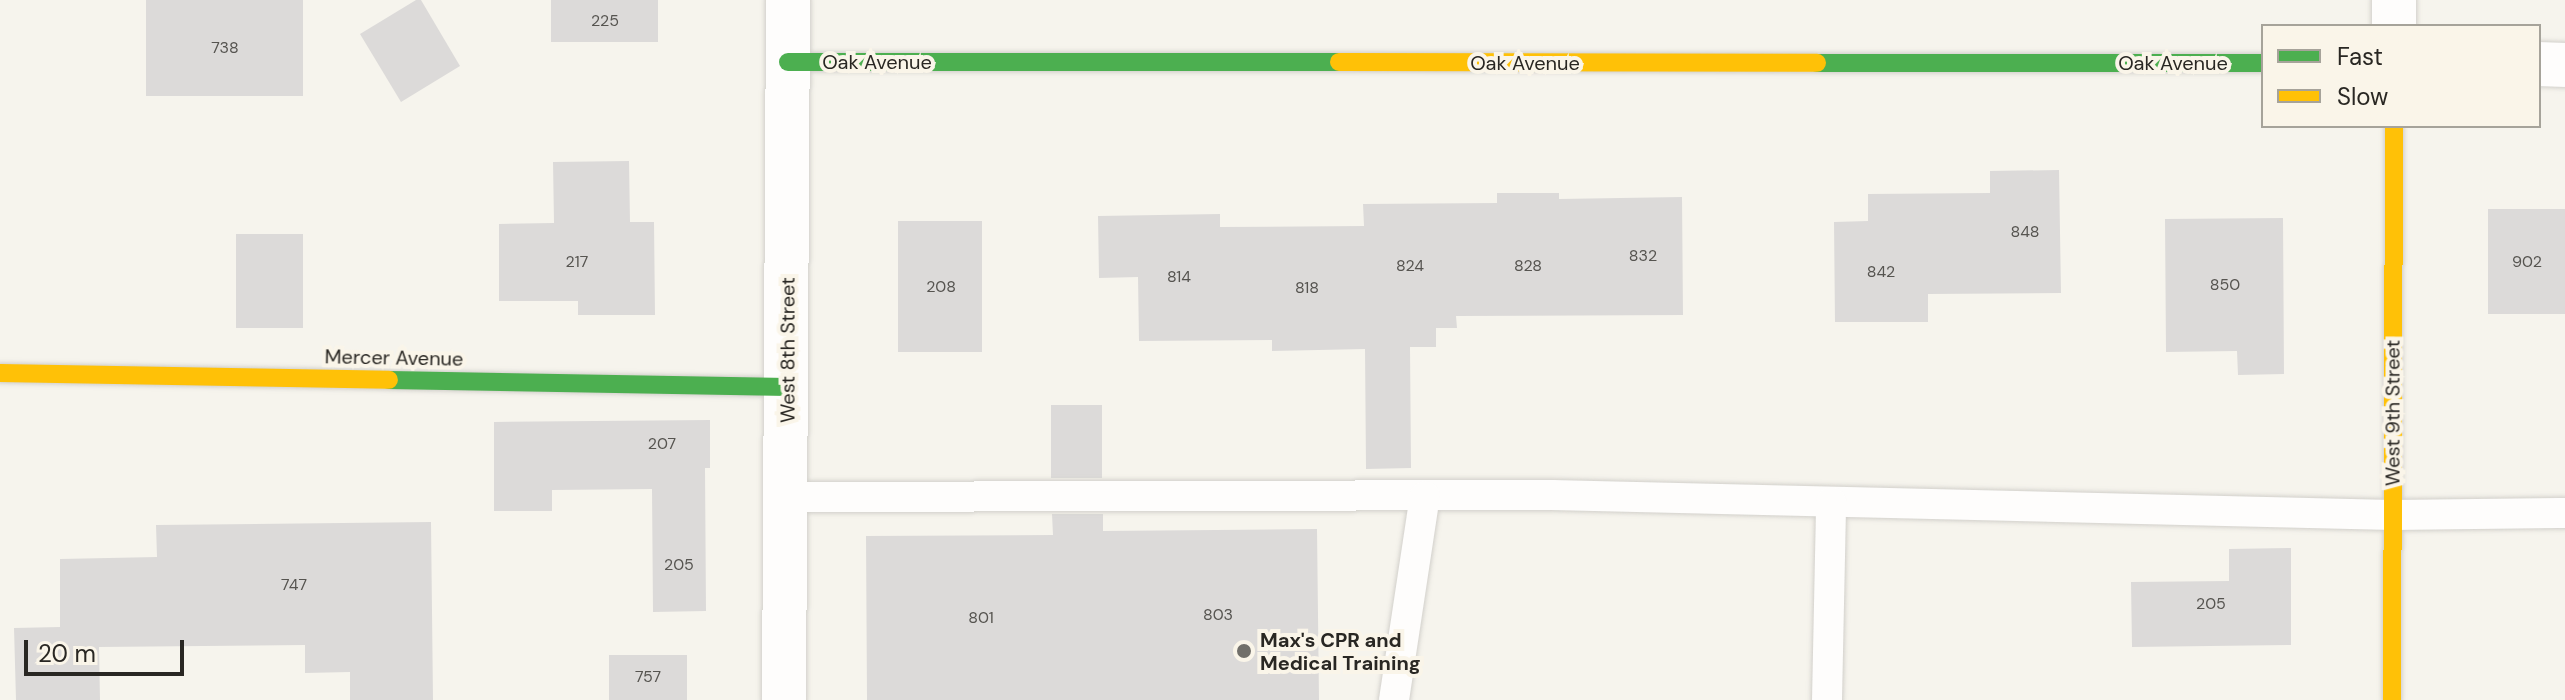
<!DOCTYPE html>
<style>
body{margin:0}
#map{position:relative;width:2565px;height:700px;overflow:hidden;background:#f6f4ed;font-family:"DM Sans",sans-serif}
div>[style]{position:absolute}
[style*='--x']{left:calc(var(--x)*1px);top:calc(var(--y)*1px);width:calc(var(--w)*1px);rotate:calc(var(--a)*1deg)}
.building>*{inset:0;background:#dcdad9;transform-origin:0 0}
.roads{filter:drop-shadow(0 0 2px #d2d0cb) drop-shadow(0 0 2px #d2d0cb)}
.lane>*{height:30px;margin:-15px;padding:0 15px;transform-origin:15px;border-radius:15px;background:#fefdfc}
.street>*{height:44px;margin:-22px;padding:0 22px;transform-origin:22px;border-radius:22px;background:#fefdfc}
.fast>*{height:18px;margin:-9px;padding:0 9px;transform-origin:9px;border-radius:9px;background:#4caf50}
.slow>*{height:18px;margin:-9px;padding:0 9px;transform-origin:9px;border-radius:9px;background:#ffc107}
.dots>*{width:22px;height:22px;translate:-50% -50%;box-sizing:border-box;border:4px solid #faf5e9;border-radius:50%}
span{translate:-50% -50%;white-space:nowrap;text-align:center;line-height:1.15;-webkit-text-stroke:8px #faf5e9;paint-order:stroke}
.number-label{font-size:16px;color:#565450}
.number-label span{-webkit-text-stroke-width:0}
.street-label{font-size:20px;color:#292723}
.poi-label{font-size:20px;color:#292723;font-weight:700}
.left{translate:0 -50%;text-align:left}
.legend{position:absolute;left:2261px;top:24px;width:280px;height:104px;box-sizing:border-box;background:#faf5e9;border:2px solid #a6a39a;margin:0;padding:10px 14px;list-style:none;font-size:24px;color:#292723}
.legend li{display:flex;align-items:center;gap:16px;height:40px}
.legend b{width:40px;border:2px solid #a6a39a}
.scale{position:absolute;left:24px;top:640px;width:160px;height:36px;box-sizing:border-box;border:4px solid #292723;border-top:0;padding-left:10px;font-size:24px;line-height:28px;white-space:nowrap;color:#292723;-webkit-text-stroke:6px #faf5e9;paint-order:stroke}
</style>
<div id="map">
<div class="building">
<i style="left:146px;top:0;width:157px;height:96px"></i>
<i style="clip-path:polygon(416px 0,421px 0,460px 66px,401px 102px,360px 34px)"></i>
<i style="left:551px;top:0;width:107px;height:42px"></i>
<i style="clip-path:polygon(629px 161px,630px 222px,654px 222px,655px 315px,578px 315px,578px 301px,499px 301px,499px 224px,554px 223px,553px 162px)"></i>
<i style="clip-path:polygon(2059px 170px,2061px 293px,1928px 294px,1928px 322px,1835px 322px,1834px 222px,1868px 221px,1868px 194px,1990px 193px,1990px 171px)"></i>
<i style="clip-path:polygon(1497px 193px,1559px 193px,1559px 199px,1682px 197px,1683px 315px,1456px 316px,1457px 328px,1436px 328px,1436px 347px,1410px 347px,1411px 468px,1366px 469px,1365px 349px,1272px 351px,1272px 340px,1139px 341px,1138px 277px,1099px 278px,1098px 216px,1220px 214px,1220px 227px,1364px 226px,1363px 204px,1497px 203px)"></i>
<i style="left:2565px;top:209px;width:105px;height:77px;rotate:90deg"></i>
<i style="clip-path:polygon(2283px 218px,2284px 374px,2238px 375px,2237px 351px,2166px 352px,2165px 219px)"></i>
<i style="left:982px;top:221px;width:131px;height:84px;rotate:90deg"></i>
<i style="left:236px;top:234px;width:67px;height:94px"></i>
<i style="left:1051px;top:405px;width:51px;height:73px"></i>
<i style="clip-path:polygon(710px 420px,710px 468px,705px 468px,706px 611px,653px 612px,652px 489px,552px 490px,552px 511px,494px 511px,494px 422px)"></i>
<i style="clip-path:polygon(1052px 514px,1103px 514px,1103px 531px,1317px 529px,1319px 700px,867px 700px,866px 536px,1053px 535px)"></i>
<i style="clip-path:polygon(431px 522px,433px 700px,350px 700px,350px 672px,305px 673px,305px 645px,99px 647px,100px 700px,16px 700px,14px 628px,60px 627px,60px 559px,157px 557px,156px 525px)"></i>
<i style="clip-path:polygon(2291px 548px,2291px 645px,2132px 647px,2131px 582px,2229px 581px,2229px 549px)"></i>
<i style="left:609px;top:655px;width:78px;height:45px"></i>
</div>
<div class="roads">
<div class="lane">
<i style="--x:787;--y:497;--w:765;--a:-0.15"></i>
<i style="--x:1552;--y:495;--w:841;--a:1.36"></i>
<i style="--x:2393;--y:515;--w:172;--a:-0.7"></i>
<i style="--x:1394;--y:700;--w:206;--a:-81.4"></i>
<i style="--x:1827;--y:700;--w:198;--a:-88.8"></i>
</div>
<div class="street">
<i style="--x:2394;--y:26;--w:26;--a:-90"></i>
<i style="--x:2539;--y:64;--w:26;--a:2"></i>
<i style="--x:784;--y:700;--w:700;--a:-89.67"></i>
</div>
<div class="fast">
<i style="--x:788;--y:62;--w:551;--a:0"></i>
<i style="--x:1817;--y:63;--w:446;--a:0"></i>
<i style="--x:389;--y:380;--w:399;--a:1"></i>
</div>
<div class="slow">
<i style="--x:1339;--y:62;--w:478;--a:0.1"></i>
<i style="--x:0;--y:373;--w:389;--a:1"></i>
<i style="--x:2392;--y:700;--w:574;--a:-89.8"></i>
</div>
</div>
<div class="dots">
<i style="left:1244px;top:651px;background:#716f6a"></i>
</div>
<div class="number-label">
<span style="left:605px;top:21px">225</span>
<span style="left:225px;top:48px">738</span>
<span style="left:2025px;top:232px">848</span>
<span style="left:1643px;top:256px">832</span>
<span style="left:577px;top:262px">217</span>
<span style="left:2527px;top:262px">902</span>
<span style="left:1410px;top:266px">824</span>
<span style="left:1528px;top:266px">828</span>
<span style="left:1881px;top:272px">842</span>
<span style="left:1179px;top:277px">814</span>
<span style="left:2225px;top:285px">850</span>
<span style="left:941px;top:287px">208</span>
<span style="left:1307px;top:288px">818</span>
<span style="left:662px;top:444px">207</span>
<span style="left:679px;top:565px">205</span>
<span style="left:294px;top:585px">747</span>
<span style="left:2211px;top:604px">205</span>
<span style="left:1218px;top:615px">803</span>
<span style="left:981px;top:618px">801</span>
<span style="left:648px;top:677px">757</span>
</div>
<div class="street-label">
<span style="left:877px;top:62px">Oak Avenue</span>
<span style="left:1525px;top:63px">Oak Avenue</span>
<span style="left:2173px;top:63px">Oak Avenue</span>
<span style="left:788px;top:350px;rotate:-90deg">West 8th Street</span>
<span style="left:394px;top:358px;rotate:1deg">Mercer Avenue</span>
<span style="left:2393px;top:413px;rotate:-90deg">West 9th Street</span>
</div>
<div class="poi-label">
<span class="left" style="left:1260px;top:652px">Max's CPR and<br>Medical Training</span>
</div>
<ul class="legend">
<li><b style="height:10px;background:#4caf50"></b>Fast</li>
<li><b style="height:10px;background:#ffc107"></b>Slow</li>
</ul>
<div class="scale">20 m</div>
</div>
